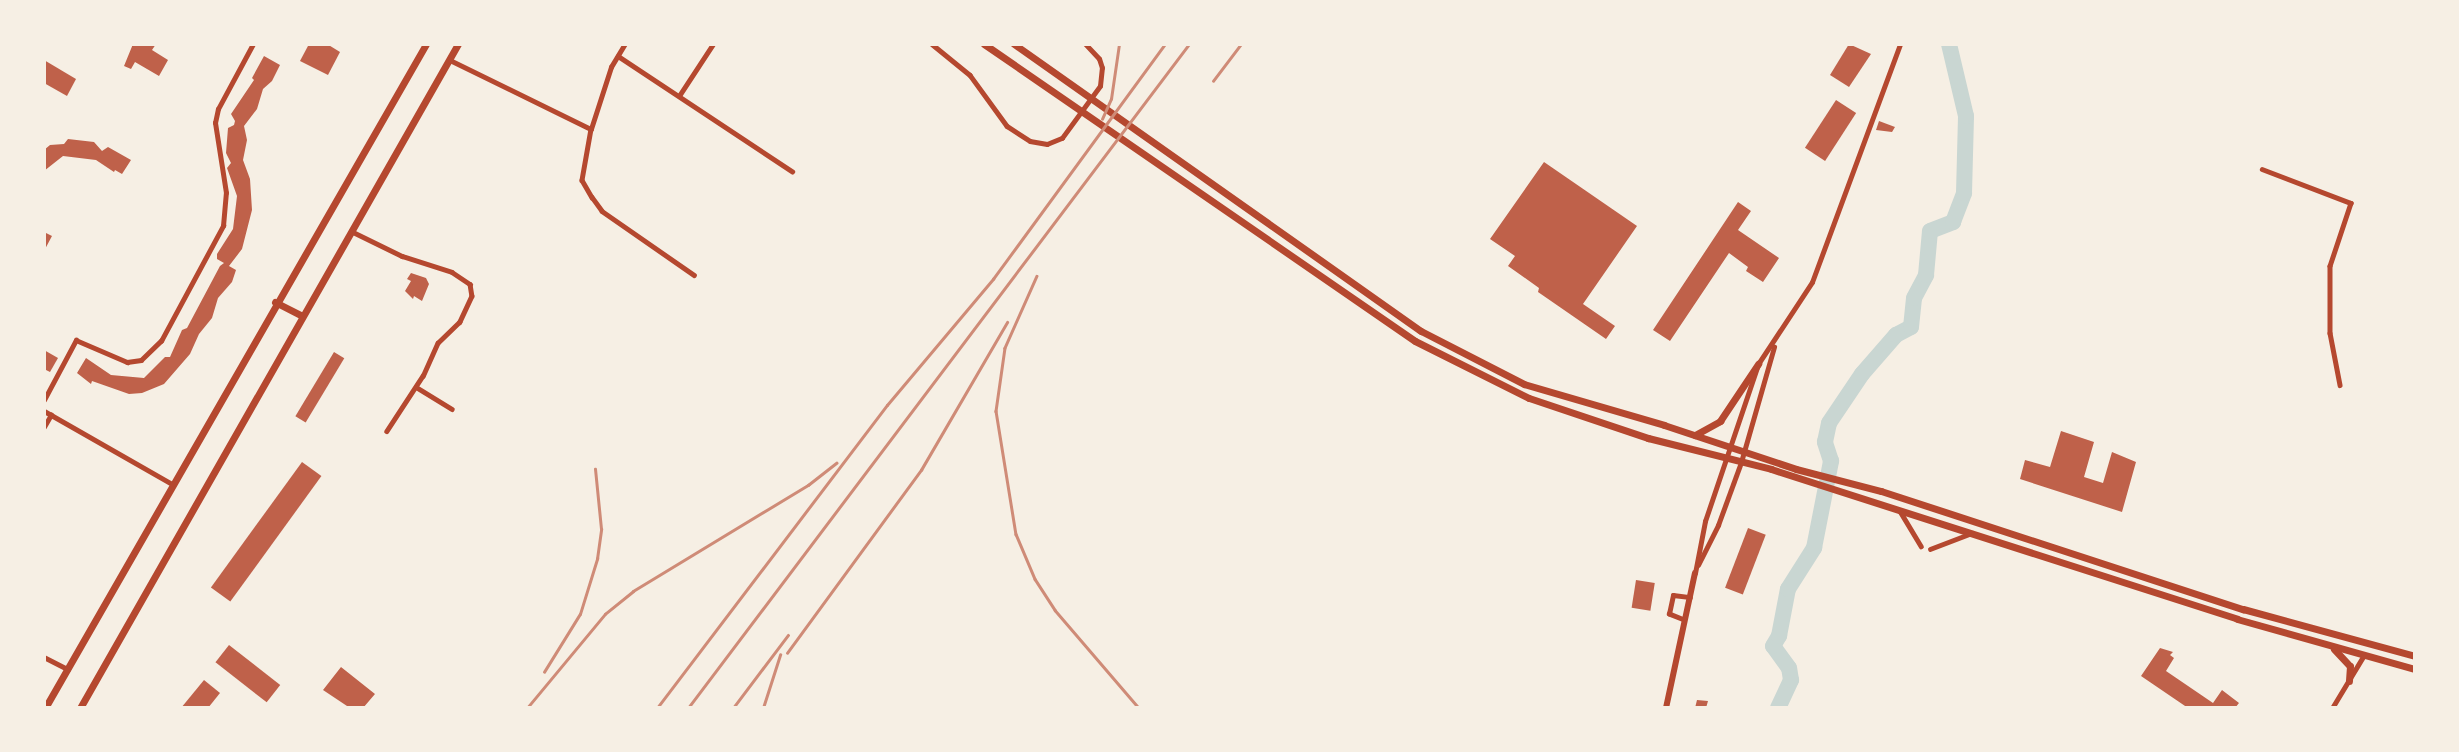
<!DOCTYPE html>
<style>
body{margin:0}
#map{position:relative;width:2459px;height:752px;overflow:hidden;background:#f6efe4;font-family:"PT Sans Narrow",sans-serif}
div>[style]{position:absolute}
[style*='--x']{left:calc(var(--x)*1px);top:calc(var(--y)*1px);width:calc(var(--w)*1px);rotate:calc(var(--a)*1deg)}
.river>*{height:16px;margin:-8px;padding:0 8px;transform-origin:8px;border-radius:8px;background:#c9d6d2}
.building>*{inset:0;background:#bf614a;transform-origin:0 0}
.minor>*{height:4.5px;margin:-2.25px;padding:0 2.25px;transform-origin:2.25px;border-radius:2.25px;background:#b5482f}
.tertiary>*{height:5px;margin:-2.5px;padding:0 2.5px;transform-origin:2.5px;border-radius:2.5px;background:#b5482f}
.secondary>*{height:6px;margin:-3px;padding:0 3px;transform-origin:3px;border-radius:3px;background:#b5482f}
.primary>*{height:7px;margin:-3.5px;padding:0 3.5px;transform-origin:3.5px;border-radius:3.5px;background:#b5482f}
.trunk>*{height:7px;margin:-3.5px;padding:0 3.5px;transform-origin:3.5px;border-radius:3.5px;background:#b5482f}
.rail>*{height:2.5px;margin:-1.25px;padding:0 1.25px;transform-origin:1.25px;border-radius:1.25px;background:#cf8b77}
span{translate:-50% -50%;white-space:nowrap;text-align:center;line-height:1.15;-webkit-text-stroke:5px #f6efe4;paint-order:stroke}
.frame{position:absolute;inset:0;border:46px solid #f6efe4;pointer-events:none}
</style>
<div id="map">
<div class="river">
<i style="--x:1778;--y:708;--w:31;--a:-65"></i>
<i style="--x:1791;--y:680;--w:12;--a:-99"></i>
<i style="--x:1789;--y:668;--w:27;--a:-126"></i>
<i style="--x:1773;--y:646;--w:12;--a:-59"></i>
<i style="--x:1779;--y:636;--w:48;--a:-79.2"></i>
<i style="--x:1788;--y:589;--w:49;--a:-57.6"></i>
<i style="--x:1814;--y:548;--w:89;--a:-78.9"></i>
<i style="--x:1831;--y:461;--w:20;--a:-108"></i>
<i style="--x:1825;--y:442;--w:19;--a:-78"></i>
<i style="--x:1829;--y:423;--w:59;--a:-56"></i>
<i style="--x:1862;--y:374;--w:52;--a:-48.9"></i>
<i style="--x:1896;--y:335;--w:17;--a:-28"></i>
<i style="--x:1911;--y:327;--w:29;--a:-84"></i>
<i style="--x:1914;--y:298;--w:26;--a:-62"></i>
<i style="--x:1926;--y:275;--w:44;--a:-84.8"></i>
<i style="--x:1930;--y:231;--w:25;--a:-21"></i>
<i style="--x:1953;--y:222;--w:31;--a:-69"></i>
<i style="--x:1964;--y:193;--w:77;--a:-88.5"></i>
<i style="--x:1966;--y:116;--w:74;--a:-103.3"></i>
</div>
<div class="building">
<i style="clip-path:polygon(133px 44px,156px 44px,152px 50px,168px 60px,159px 76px,135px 62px,131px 69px,124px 66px)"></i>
<i style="clip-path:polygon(309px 44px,327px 44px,340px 52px,328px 75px,300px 61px)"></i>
<i style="clip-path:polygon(1849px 44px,1871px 54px,1849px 87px,1830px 75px)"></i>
<i style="clip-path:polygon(264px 56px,280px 65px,272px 81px,263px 89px,257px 109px,244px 126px,247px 140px,243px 160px,250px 179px,252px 210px,242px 249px,229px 266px,236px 270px,232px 282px,218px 298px,212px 318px,199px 334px,190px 354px,164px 384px,142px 393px,129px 394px,92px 381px,91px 384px,77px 373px,86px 358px,111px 375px,144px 378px,165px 357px,170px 357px,182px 330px,187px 328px,220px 266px,224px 263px,217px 259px,217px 254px,233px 229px,237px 196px,227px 168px,231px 163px,226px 153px,228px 128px,234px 125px,235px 121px,231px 114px,254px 80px,252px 78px)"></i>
<i style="clip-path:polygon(44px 60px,76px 79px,67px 96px,44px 83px)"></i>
<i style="left:1836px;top:100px;width:24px;height:57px;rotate:33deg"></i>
<i style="clip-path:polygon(1879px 121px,1895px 127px,1892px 132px,1876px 130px)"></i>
<i style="clip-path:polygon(68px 139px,94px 142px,102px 151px,108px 147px,131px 160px,122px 174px,115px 170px,114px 172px,96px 160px,63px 156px,44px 171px,44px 150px,50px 145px,64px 144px)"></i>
<i style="clip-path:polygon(1544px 162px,1637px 226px,1583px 304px,1615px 326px,1606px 339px,1538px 292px,1539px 288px,1508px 266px,1515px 256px,1490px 239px)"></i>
<i style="clip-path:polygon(1738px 202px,1751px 211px,1738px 230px,1779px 258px,1763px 282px,1746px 271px,1748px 267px,1729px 253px,1670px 341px,1653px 330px)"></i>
<i style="clip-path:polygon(44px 232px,52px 236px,44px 251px)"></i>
<i style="clip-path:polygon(411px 273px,426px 278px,429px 284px,422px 301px,414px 296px,413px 299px,405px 291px,411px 281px,407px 279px)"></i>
<i style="clip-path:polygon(44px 350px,58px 358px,50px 372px,44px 369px)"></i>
<i style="left:334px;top:352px;width:12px;height:75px;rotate:31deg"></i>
<i style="clip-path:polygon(2061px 431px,2094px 442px,2084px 477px,2103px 483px,2112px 452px,2136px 462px,2122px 512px,2020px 479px,2025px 460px,2050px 467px)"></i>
<i style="left:302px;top:462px;width:24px;height:155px;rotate:36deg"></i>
<i style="left:1748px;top:528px;width:19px;height:64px;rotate:21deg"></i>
<i style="left:1636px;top:580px;width:19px;height:28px;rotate:9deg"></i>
<i style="left:229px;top:645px;width:65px;height:22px;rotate:38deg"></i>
<i style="clip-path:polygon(2160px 648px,2173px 652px,2170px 655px,2174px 658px,2166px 671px,2213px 703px,2222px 690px,2239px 703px,2235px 708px,2188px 708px,2141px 676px)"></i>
<i style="clip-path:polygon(341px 667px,375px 694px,363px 708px,345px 708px,347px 706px,323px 690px)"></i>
<i style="clip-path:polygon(204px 680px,220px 693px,208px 708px,181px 708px)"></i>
<i style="clip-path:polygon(1697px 700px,1708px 701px,1706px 708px,1695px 708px)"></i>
</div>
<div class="minor">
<i style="--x:932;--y:44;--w:49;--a:39.2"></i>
<i style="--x:970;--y:75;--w:63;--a:54"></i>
<i style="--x:1007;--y:126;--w:27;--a:33"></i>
<i style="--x:1030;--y:141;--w:17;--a:10"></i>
<i style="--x:1047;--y:144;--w:16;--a:-22"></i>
<i style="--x:1062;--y:138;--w:64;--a:-53.8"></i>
<i style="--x:1100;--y:86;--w:18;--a:-84"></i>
<i style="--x:1102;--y:68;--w:9;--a:-108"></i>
<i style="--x:1099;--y:59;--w:21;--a:-133"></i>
<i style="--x:618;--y:56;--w:209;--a:33.5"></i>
<i style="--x:450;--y:60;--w:157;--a:26.1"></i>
<i style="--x:591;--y:129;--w:65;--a:-72.1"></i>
<i style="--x:611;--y:67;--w:27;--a:-59"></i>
<i style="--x:679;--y:96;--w:62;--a:-56.8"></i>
<i style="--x:591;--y:129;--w:52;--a:100"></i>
<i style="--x:582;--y:180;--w:20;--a:60"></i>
<i style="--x:592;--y:197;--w:17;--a:54"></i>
<i style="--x:602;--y:211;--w:112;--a:34.8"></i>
<i style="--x:2262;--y:169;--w:95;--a:20.9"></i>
<i style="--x:2351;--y:203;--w:66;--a:108.4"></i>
<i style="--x:2330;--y:266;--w:67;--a:90"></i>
<i style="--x:2330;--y:333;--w:53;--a:79.1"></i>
<i style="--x:351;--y:231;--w:57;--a:26.1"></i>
<i style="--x:402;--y:256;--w:52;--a:17.7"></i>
<i style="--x:452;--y:272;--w:22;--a:34"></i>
<i style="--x:470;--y:284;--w:12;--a:81"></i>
<i style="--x:472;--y:296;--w:29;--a:115"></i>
<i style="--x:460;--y:322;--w:30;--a:136"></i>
<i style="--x:438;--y:343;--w:36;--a:114"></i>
<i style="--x:423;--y:376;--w:66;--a:123.2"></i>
<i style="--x:416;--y:387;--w:42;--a:31.4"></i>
<i style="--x:44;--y:400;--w:68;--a:-61.9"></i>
<i style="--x:76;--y:340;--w:56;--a:23.3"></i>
<i style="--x:127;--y:362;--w:14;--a:-8"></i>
<i style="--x:141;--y:360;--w:28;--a:-44"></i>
<i style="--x:161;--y:341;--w:131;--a:-61.7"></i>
<i style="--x:223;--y:226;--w:33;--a:-85"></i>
<i style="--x:226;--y:193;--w:71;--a:-98.9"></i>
<i style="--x:215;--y:123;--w:14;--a:-78"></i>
<i style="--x:218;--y:109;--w:74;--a:-61.7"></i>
<i style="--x:44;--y:427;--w:14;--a:-60"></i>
<i style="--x:1900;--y:511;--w:41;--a:59"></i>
<i style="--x:1930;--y:549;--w:45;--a:-20.9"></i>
<i style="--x:1684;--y:620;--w:16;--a:-158"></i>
<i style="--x:1669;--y:614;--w:19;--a:-78"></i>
<i style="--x:1673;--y:595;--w:17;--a:7"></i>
<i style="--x:44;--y:657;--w:27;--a:27"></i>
</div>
<div class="tertiary">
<i style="--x:44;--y:411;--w:147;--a:29.7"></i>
<i style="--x:1698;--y:565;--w:45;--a:-63.4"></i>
<i style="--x:1718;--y:525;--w:67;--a:-69.9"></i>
<i style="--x:1741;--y:462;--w:120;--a:-74"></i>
<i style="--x:1695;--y:573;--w:53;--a:-79.1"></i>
<i style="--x:1705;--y:521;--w:166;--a:-71.3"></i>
<i style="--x:1758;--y:364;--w:98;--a:-56.6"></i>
<i style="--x:1812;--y:282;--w:254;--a:-69.7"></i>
<i style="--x:2332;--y:708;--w:62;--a:-58.9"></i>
</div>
<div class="secondary">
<i style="--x:1666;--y:708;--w:138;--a:-77.9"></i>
</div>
<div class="primary">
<i style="--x:984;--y:44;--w:523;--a:34.57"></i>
<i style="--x:1415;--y:341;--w:127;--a:26.6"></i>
<i style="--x:1529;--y:398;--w:126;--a:18.6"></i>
<i style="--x:1648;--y:438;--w:127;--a:14.1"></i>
<i style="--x:1771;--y:469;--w:490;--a:17.8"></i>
<i style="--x:2237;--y:619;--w:185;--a:15.7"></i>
<i style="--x:1014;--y:44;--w:498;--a:35.2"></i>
<i style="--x:1421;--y:331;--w:116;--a:27.2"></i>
<i style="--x:1524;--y:384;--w:146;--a:16.3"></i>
<i style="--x:1664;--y:425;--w:139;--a:18.4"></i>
<i style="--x:1796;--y:469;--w:88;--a:14.5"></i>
<i style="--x:1881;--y:491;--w:381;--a:18.1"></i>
<i style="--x:2243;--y:609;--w:178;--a:15.3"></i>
<i style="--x:1695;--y:435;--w:29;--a:-29"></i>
<i style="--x:1720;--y:421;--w:69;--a:-56.3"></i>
<i style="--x:2334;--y:649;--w:23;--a:47"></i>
<i style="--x:2350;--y:666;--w:15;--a:94"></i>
</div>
<div class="trunk">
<i style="--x:275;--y:302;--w:30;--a:27"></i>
<i style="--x:45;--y:708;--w:766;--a:-60.15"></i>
<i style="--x:80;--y:708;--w:764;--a:-60.35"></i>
</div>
<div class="rail">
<i style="--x:1213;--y:81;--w:46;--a:-52.9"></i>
<i style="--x:1102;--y:119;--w:22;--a:-66"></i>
<i style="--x:1111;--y:99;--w:56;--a:-81.7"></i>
<i style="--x:1037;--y:276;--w:79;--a:114"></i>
<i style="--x:1005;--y:348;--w:64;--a:98.1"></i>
<i style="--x:996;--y:411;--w:125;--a:80.8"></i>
<i style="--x:1016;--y:534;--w:49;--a:67.1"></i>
<i style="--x:1035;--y:579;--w:37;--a:57"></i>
<i style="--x:1055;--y:610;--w:129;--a:49.4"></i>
<i style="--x:787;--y:653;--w:227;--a:-53.8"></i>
<i style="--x:921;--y:470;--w:171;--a:-59.8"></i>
<i style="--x:544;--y:672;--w:68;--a:-58.2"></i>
<i style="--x:580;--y:614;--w:58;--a:-72.8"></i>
<i style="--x:597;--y:559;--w:30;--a:-82"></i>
<i style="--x:601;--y:529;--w:60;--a:-95.7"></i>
<i style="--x:527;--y:708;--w:122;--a:-50.3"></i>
<i style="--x:605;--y:614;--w:36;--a:-39"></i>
<i style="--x:633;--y:591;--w:205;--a:-31.2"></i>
<i style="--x:808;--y:485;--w:36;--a:-38"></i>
<i style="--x:657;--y:708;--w:380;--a:-52.8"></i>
<i style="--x:887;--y:405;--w:165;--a:-49.9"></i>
<i style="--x:993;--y:279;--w:291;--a:-53.8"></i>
<i style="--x:688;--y:708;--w:832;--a:-52.96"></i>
<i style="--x:733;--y:708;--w:91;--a:-53"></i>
<i style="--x:763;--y:708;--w:56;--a:-72.2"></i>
</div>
<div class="frame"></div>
</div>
